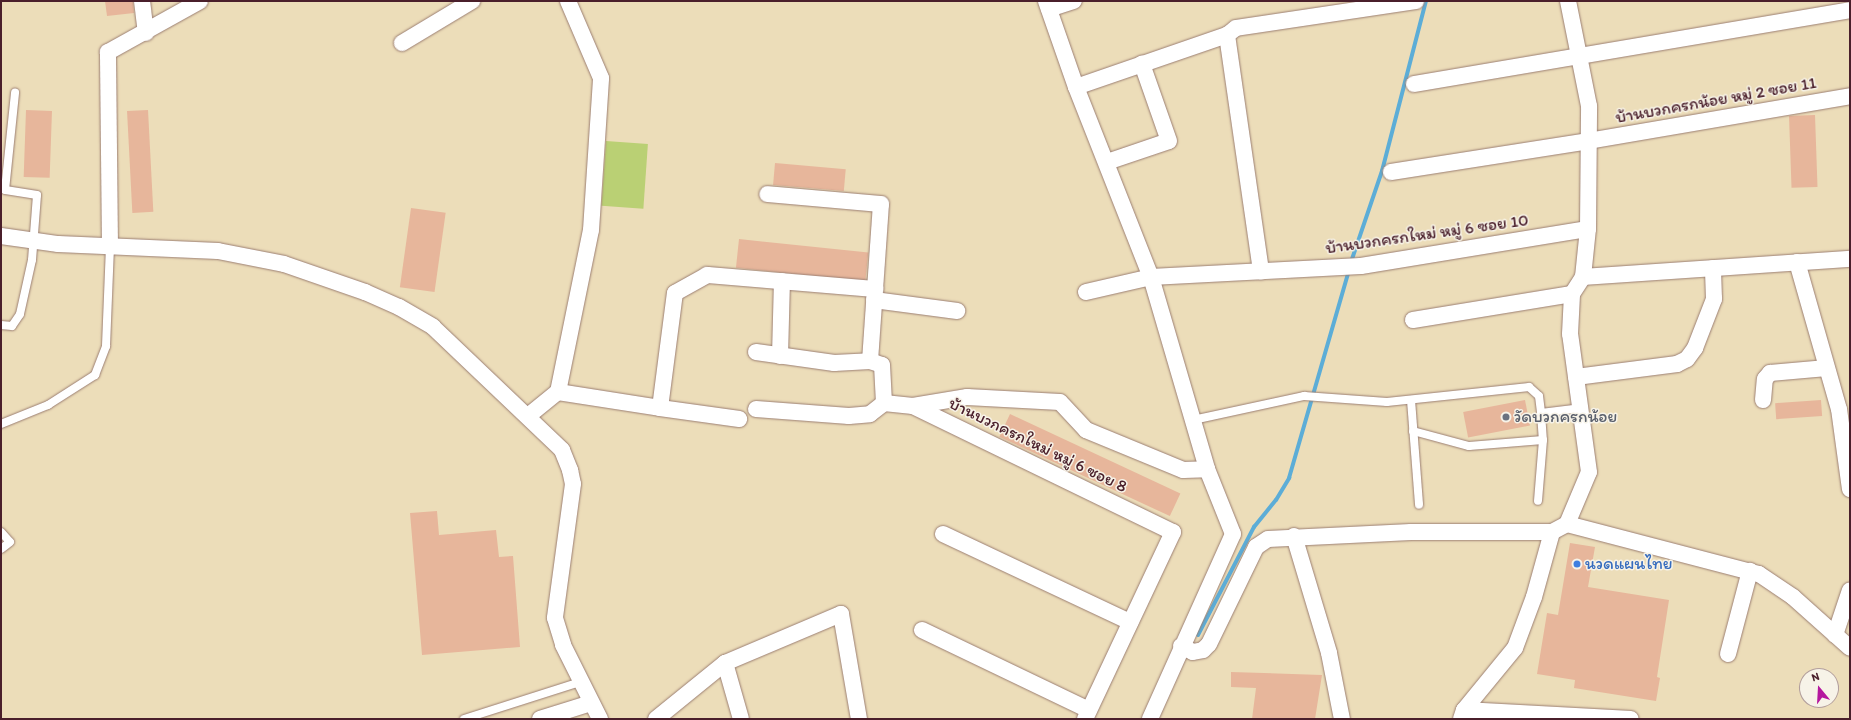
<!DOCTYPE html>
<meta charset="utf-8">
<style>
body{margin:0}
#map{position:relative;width:1851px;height:720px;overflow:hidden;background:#ecddb9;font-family:Itim,"Playpen Sans Thai",sans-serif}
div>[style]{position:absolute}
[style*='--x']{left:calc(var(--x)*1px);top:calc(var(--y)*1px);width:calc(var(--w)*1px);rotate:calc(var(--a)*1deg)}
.green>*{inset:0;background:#bad074;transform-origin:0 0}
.stream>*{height:4px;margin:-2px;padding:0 2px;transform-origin:2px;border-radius:2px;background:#5cadd7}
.building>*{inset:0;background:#e7b69b;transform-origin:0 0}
.roads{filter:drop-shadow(0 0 1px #9b7e72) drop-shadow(0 0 1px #9b7e72)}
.service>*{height:8px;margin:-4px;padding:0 4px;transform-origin:4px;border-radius:4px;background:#fff}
.minor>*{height:16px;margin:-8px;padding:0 8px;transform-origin:8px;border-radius:8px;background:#fff}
.dots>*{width:11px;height:11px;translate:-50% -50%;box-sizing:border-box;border:2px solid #f7f3e8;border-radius:50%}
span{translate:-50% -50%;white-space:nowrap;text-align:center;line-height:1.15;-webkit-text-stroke:3px #f7f3e8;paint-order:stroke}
.street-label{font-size:17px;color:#4a1f2b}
.worship-label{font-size:17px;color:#5b616d}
.left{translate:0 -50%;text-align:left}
.shop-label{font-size:17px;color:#366cbe}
.frame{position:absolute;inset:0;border:2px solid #4a1f2b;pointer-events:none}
.north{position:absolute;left:1799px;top:668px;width:40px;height:40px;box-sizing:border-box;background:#f7f3e8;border:1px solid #b29e9c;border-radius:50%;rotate:342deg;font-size:11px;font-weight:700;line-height:16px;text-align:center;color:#4a1f2b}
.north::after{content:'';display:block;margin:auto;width:14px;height:18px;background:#b5179e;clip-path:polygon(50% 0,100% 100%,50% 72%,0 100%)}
</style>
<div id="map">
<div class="green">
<i style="left:606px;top:141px;width:42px;height:65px;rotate:4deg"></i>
</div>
<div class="stream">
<i style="--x:1351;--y:262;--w:96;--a:-71.2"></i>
<i style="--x:1382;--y:171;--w:176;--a:-75.5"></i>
<i style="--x:1198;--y:635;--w:122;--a:-62.6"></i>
<i style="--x:1254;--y:527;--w:35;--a:-51"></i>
<i style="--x:1276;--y:500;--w:26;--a:-59"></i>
<i style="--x:1289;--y:478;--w:216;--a:-73.9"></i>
</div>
<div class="building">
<i style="clip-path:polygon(105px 1px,133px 1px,134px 13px,107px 16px)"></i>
<i style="left:26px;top:110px;width:26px;height:67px;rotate:2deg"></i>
<i style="left:148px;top:110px;width:102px;height:21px;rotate:87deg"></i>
<i style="left:1815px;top:115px;width:72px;height:26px;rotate:88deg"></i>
<i style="left:775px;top:163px;width:71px;height:22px;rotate:5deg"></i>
<i style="left:411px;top:208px;width:35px;height:80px;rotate:8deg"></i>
<i style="left:739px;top:239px;width:130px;height:29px;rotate:6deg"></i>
<i style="left:1525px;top:400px;width:26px;height:63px;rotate:79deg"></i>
<i style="left:1821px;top:400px;width:16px;height:46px;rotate:86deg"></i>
<i style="left:1010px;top:414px;width:188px;height:25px;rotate:25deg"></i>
<i style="clip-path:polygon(437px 511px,439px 535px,496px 530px,499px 557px,513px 556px,520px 647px,422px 655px,410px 513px)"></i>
<i style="clip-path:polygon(1570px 543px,1595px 547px,1588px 587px,1669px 600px,1657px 677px,1660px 678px,1656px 701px,1574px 688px,1575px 680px,1537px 674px,1547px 613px,1558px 615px)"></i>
<i style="clip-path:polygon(1231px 672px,1322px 675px,1315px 719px,1252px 719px,1256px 688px,1231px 687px)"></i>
</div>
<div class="roads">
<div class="service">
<i style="--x:1;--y:325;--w:11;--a:5"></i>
<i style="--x:12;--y:326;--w:14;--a:-56"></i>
<i style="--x:20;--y:314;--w:55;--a:-77.5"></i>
<i style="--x:32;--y:260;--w:65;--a:-85.6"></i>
<i style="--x:37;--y:195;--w:32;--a:-171"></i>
<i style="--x:5;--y:190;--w:98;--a:-84.1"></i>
<i style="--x:1411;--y:400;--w:105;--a:85.6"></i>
<i style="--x:1541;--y:413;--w:39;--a:-7"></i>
<i style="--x:1193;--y:420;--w:114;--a:-12.2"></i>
<i style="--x:1304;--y:396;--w:83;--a:4.1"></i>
<i style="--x:1387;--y:402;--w:143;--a:-6"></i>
<i style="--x:1529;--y:387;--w:13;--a:42"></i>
<i style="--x:1539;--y:396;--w:17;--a:83"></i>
<i style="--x:1541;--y:413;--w:27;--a:86"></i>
<i style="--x:1543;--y:440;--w:61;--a:94.7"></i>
<i style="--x:1;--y:424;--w:51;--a:-22"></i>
<i style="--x:48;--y:405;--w:56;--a:-32.6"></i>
<i style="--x:95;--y:375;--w:31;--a:-69"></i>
<i style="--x:106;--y:346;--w:99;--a:-87.7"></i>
<i style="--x:1413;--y:431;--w:58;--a:15"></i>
<i style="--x:1469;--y:446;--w:74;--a:-4.6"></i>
<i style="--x:1;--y:532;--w:13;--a:48"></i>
<i style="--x:10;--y:542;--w:11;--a:142"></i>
<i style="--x:464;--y:719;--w:122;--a:-17.7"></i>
</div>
<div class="minor">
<i style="--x:142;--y:1;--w:32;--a:83"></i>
<i style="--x:1046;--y:1;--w:91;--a:70.8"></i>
<i style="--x:1076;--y:87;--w:204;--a:68.5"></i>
<i style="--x:1151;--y:277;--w:200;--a:73.7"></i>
<i style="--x:1207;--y:469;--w:70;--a:68.2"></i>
<i style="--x:1233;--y:534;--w:203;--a:114.2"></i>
<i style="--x:1049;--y:9;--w:26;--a:-18"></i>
<i style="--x:1227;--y:35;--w:239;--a:81.8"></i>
<i style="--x:402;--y:43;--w:82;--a:-31"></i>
<i style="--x:1414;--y:84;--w:442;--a:-9.6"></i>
<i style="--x:1076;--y:87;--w:160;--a:-19"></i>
<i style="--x:1227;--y:35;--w:11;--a:-38"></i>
<i style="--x:1236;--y:28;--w:182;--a:-8.5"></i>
<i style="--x:1107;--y:162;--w:65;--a:-18.7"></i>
<i style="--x:1169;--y:141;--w:82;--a:-109.3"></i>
<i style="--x:1391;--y:172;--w:199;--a:-8.9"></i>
<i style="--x:1588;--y:141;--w:266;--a:-9.7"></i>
<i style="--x:1;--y:236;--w:58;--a:8"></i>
<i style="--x:58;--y:244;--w:160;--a:2.5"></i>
<i style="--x:218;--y:251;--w:67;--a:11.1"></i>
<i style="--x:284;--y:264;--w:86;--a:19.1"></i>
<i style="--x:365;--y:292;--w:37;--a:24"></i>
<i style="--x:399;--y:307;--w:39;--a:30"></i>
<i style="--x:433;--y:327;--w:178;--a:43.6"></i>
<i style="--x:562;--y:450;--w:22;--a:68"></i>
<i style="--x:570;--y:470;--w:14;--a:78"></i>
<i style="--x:573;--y:484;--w:135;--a:97.7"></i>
<i style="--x:555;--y:618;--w:28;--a:73"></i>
<i style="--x:563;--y:645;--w:83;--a:63.4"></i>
<i style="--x:110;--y:247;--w:195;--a:-90.6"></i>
<i style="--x:108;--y:52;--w:105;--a:-29"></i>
<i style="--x:1797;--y:262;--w:153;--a:74.1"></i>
<i style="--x:1839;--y:409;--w:81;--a:82.2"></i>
<i style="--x:1583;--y:277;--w:268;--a:-3.9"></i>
<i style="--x:1086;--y:292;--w:67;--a:-13"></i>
<i style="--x:1151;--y:277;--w:210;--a:-3"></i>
<i style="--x:1361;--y:266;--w:230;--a:-9.3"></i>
<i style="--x:874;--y:300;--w:84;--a:7.5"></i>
<i style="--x:1413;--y:320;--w:161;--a:-9.3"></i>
<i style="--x:756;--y:352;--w:79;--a:8"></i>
<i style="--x:834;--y:363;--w:36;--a:-3"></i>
<i style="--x:780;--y:356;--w:75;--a:-88.5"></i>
<i style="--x:1576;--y:377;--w:102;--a:-7.3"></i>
<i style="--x:1677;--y:364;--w:11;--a:-27"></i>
<i style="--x:1687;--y:359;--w:14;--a:-54"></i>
<i style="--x:1695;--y:348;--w:53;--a:-68.8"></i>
<i style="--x:1714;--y:299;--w:31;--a:-92"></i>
<i style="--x:558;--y:392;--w:165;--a:-78.5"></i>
<i style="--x:591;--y:230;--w:152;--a:-86.2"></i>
<i style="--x:601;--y:78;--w:84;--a:-113.2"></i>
<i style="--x:1763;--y:400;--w:21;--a:-85"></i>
<i style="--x:1765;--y:379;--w:8;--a:-50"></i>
<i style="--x:1770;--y:373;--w:57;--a:-5"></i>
<i style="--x:884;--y:403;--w:29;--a:6"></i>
<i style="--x:913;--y:406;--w:289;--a:25.9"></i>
<i style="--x:1173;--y:532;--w:207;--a:115.2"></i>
<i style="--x:913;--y:406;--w:55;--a:-9.5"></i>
<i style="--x:967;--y:397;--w:93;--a:3.1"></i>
<i style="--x:1060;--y:402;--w:38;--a:47"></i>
<i style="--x:1086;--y:430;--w:105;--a:22.4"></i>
<i style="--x:1183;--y:470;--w:24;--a:-2"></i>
<i style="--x:660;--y:408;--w:80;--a:7.9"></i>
<i style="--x:756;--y:409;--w:93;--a:4.3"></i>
<i style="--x:849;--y:416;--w:21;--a:-5"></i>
<i style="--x:870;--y:414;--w:18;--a:-38"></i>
<i style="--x:884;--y:403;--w:38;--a:-93"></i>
<i style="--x:882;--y:365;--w:13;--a:-162"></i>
<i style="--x:870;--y:361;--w:157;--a:-86"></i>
<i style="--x:881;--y:204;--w:114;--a:-175"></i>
<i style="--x:528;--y:416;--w:38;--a:-39"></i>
<i style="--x:558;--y:392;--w:103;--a:8.9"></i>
<i style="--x:660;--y:408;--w:116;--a:-82.6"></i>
<i style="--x:675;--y:293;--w:37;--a:-29"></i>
<i style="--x:707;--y:275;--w:169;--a:4.8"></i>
<i style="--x:1567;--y:524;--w:198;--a:14.6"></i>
<i style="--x:1759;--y:574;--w:41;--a:34.1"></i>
<i style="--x:1793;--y:597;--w:76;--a:41.8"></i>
<i style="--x:943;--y:534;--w:207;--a:25.2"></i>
<i style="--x:1294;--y:536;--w:122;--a:73.3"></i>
<i style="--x:1329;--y:653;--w:67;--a:78.9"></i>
<i style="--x:922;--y:630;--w:185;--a:25.6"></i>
<i style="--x:1835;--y:635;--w:47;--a:-71.6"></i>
<i style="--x:1181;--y:646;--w:13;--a:27"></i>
<i style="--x:1193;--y:652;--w:10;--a:-11"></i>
<i style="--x:1203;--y:650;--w:8;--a:-45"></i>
<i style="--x:1209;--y:644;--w:108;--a:-64.1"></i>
<i style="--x:1256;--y:547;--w:14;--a:-34"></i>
<i style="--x:1268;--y:539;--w:143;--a:-2.8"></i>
<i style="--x:1411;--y:532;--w:141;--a:0"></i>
<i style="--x:1552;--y:532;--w:17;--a:-28"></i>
<i style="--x:1567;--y:524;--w:56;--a:-67.1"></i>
<i style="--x:1589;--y:472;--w:139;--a:-97.8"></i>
<i style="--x:1570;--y:334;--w:40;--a:-87.1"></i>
<i style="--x:1572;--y:294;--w:20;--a:-57"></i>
<i style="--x:1583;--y:277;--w:48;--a:-84.1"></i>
<i style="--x:1588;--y:229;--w:123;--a:-89.5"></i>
<i style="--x:1589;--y:106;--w:107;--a:-101.3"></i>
<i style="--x:1728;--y:654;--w:86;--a:-75.2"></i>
<i style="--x:725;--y:663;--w:58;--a:74.1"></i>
<i style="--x:1464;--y:710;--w:167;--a:3.1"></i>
<i style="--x:540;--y:719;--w:53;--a:-17.4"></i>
<i style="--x:656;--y:719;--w:89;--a:-39.1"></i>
<i style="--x:725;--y:663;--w:126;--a:-22.9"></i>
<i style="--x:841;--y:614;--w:107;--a:80.3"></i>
<i style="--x:1461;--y:719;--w:9;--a:-72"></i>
<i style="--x:1464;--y:710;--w:80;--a:-50.6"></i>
<i style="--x:1515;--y:648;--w:54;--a:-69.6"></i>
<i style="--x:1534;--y:597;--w:67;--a:-74.5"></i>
</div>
</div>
<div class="dots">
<i style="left:1506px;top:417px;background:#6b7280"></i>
<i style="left:1577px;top:564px;background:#3f7fe0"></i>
</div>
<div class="street-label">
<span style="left:1716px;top:100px;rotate:-10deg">บ้านบวกครกน้อย หมู่ 2 ซอย 11</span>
<span style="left:1427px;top:234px;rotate:-8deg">บ้านบวกครกใหม่ หมู่ 6 ซอย 10</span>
<span style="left:1038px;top:445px;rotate:26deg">บ้านบวกครกใหม่ หมู่ 6 ซอย 8</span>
</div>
<div class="worship-label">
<span class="left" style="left:1514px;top:417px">วัดบวกครกน้อย</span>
</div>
<div class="shop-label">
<span class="left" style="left:1585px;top:564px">นวดแผนไทย</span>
</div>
<div class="frame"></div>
<div class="north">N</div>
</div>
